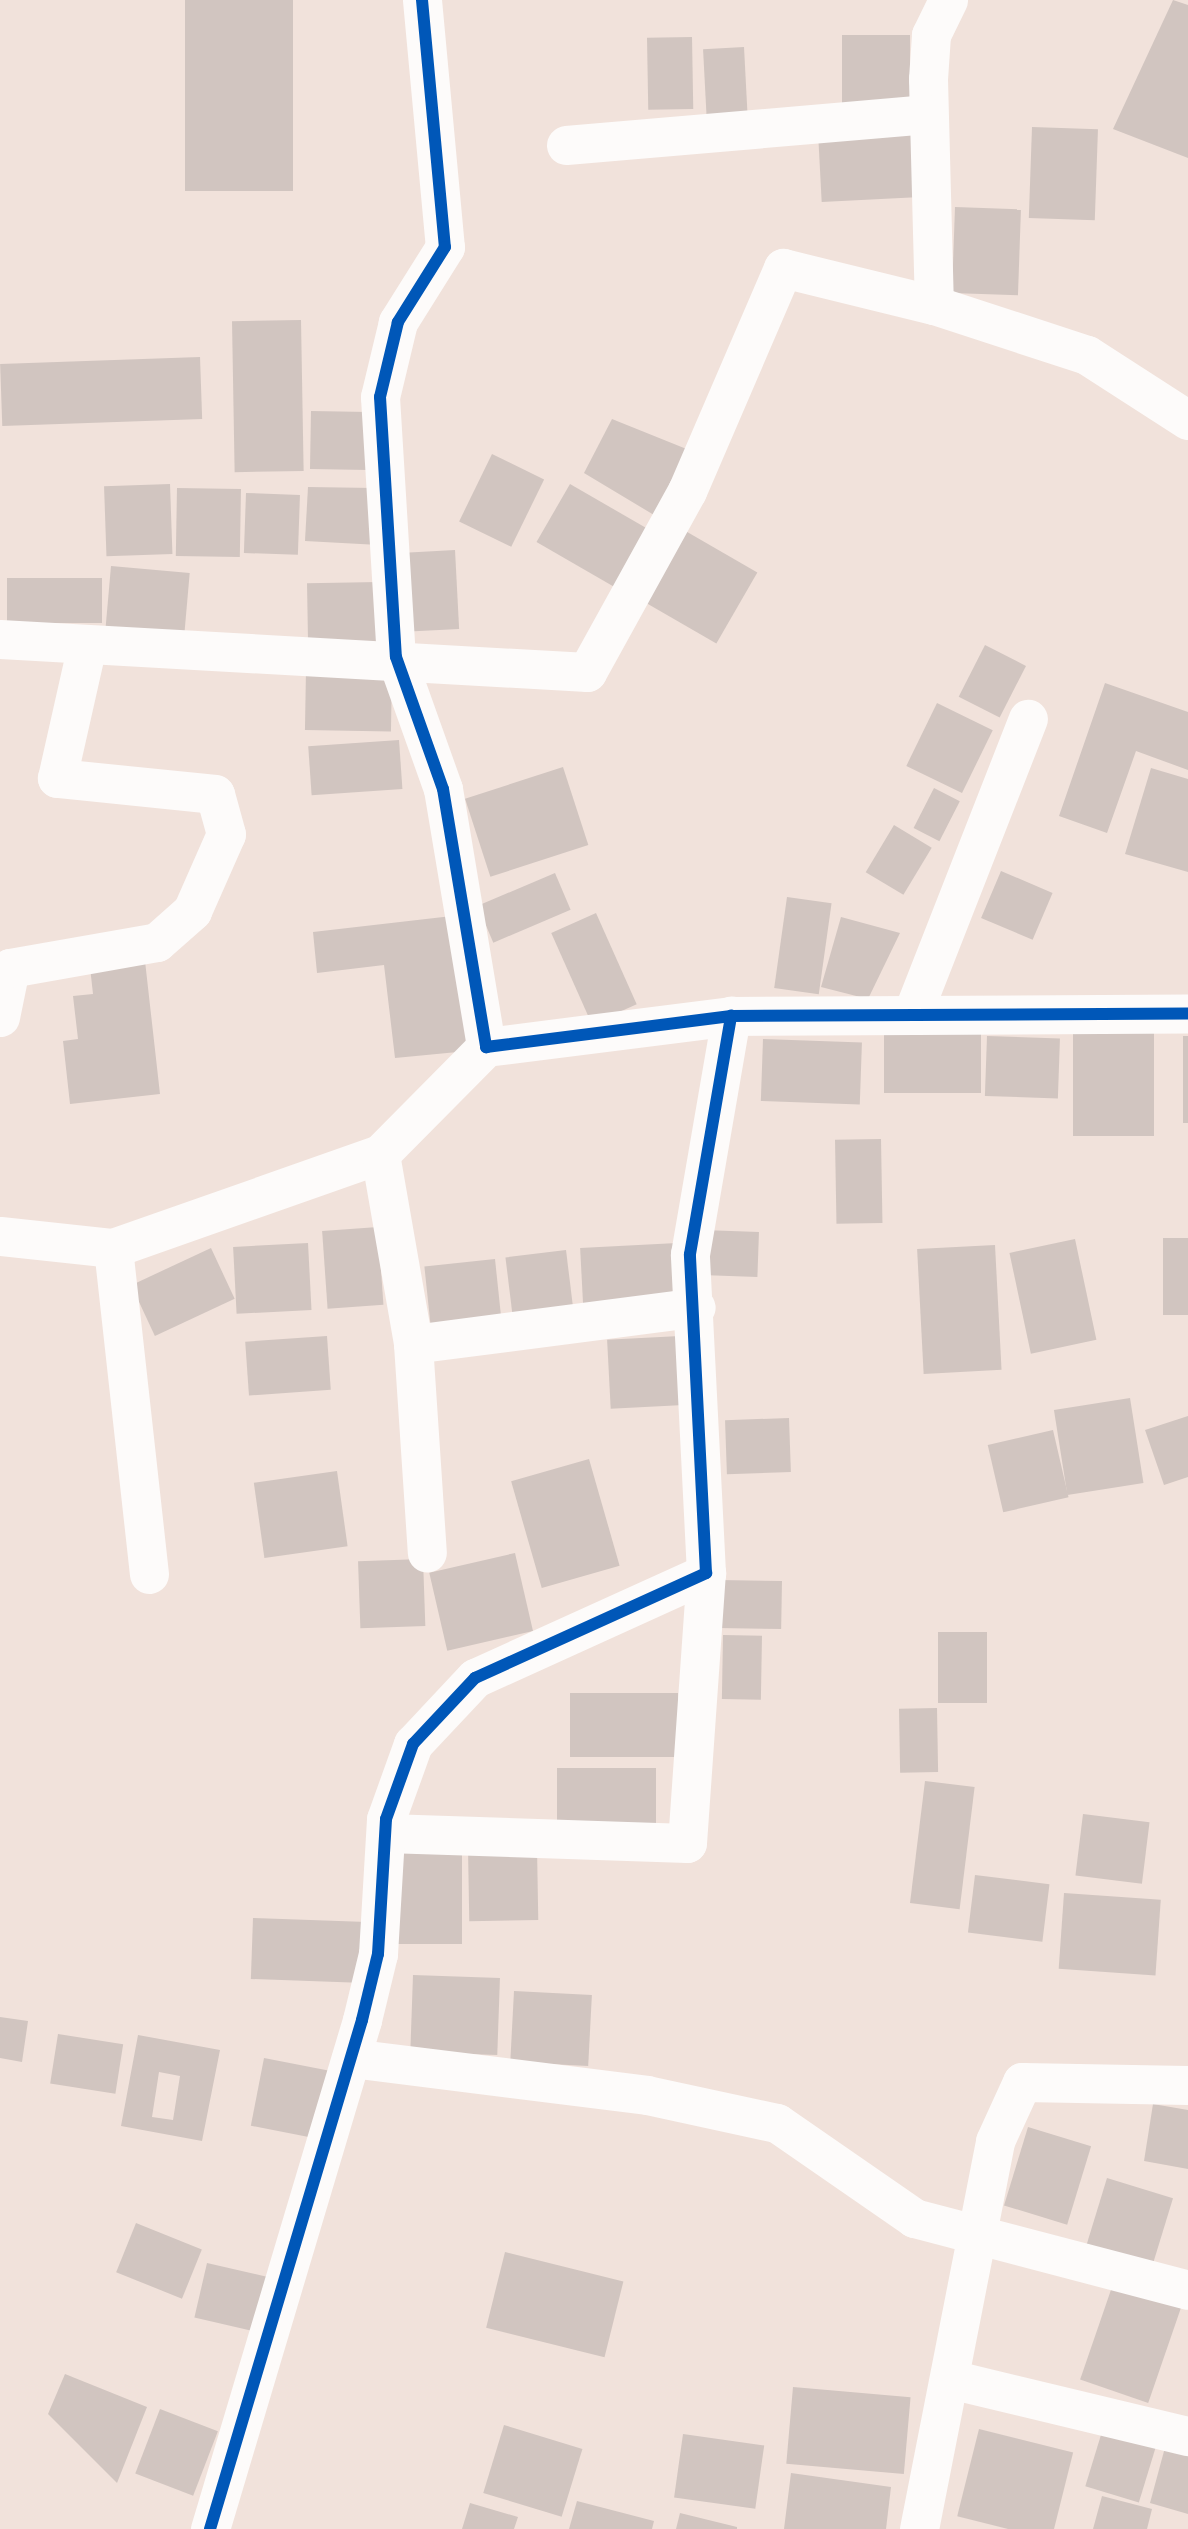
<!DOCTYPE html>
<style>
body{margin:0}
#map{position:relative;width:1188px;height:2529px;overflow:hidden;background:#f1e2db;font-family:"Fira Sans Condensed",sans-serif}
div>[style]{position:absolute}
[style*='--x']{left:calc(var(--x)*1px);top:calc(var(--y)*1px);width:calc(var(--w)*1px);rotate:calc(var(--a)*1deg)}
.building>*{inset:0;background:#d1c5c0;transform-origin:0 0}
.minor>*{height:39px;margin:-19.5px;padding:0 19.5px;transform-origin:19.5px;border-radius:19.5px;background:#fdfbfa}
.cycleway>*{height:12px;margin:-6px;padding:0 6px;transform-origin:6px;border-radius:6px;background:#0057b8}
span{translate:-50% -50%;white-space:nowrap;text-align:center;line-height:1.15;-webkit-text-stroke:10px #fadfd2;paint-order:stroke}
</style>
<div id="map">
<div class="building">
<i style="left:185px;top:0;width:108px;height:191px"></i>
<i style="clip-path:polygon(1173px 0,1188px 5px,1188px 158px,1113px 129px)"></i>
<i style="left:842px;top:35px;width:68px;height:69px"></i>
<i style="left:692px;top:37px;width:72px;height:45px;rotate:89deg"></i>
<i style="left:744px;top:47px;width:66px;height:41px;rotate:87deg"></i>
<i style="left:1032px;top:127px;width:66px;height:91px;rotate:2deg"></i>
<i style="left:917px;top:129px;width:68px;height:99px;rotate:87deg"></i>
<i style="left:955px;top:207px;width:66px;height:86px;rotate:2deg"></i>
<i style="left:301px;top:320px;width:151px;height:69px;rotate:89deg"></i>
<i style="left:200px;top:357px;width:62px;height:200px;rotate:88deg"></i>
<i style="left:311px;top:411px;width:58px;height:58px;rotate:1deg"></i>
<i style="clip-path:polygon(612px 419px,689px 450px,654px 515px,584px 473px)"></i>
<i style="left:492px;top:454px;width:58px;height:75px;rotate:26deg"></i>
<i style="left:170px;top:484px;width:70px;height:66px;rotate:88deg"></i>
<i style="left:570px;top:484px;width:91px;height:67px;rotate:30deg"></i>
<i style="clip-path:polygon(308px 487px,374px 488px,379px 545px,305px 541px)"></i>
<i style="left:177px;top:488px;width:64px;height:68px;rotate:1deg"></i>
<i style="left:246px;top:493px;width:54px;height:60px;rotate:2deg"></i>
<i style="left:682px;top:529px;width:87px;height:82px;rotate:30deg"></i>
<i style="left:455px;top:550px;width:79px;height:55px;rotate:87deg"></i>
<i style="left:111px;top:566px;width:79px;height:66px;rotate:5deg"></i>
<i style="left:7px;top:578px;width:95px;height:45px"></i>
<i style="left:379px;top:582px;width:70px;height:72px;rotate:89deg"></i>
<i style="left:985px;top:645px;width:46px;height:58px;rotate:27deg"></i>
<i style="left:306px;top:670px;width:86px;height:60px;rotate:1deg"></i>
<i style="clip-path:polygon(1105px 683px,1188px 712px,1188px 770px,1136px 751px,1107px 833px,1059px 816px)"></i>
<i style="left:937px;top:703px;width:62px;height:70px;rotate:26deg"></i>
<i style="left:399px;top:740px;width:49px;height:91px;rotate:86deg"></i>
<i style="left:563px;top:767px;width:82px;height:103px;rotate:72deg"></i>
<i style="clip-path:polygon(1151px 768px,1188px 779px,1188px 872px,1125px 854px)"></i>
<i style="left:934px;top:788px;width:29px;height:45px;rotate:27deg"></i>
<i style="left:894px;top:825px;width:44px;height:55px;rotate:31deg"></i>
<i style="left:1001px;top:871px;width:56px;height:51px;rotate:23deg"></i>
<i style="left:555px;top:873px;width:40px;height:84px;rotate:67deg"></i>
<i style="left:787px;top:897px;width:45px;height:92px;rotate:8deg"></i>
<i style="left:596px;top:913px;width:100px;height:49px;rotate:66deg"></i>
<i style="clip-path:polygon(452px 916px,468px 1051px,395px 1058px,384px 965px,317px 973px,313px 932px)"></i>
<i style="clip-path:polygon(841px 917px,900px 933px,868px 999px,821px 987px)"></i>
<i style="clip-path:polygon(144px 952px,160px 1094px,70px 1104px,63px 1041px,78px 1039px,73px 996px,93px 994px,89px 958px)"></i>
<i style="left:1073px;top:1029px;width:81px;height:107px"></i>
<i style="left:981px;top:1031px;width:62px;height:97px;rotate:90deg"></i>
<i style="left:987px;top:1036px;width:73px;height:60px;rotate:2deg"></i>
<i style="left:1183px;top:1036px;width:5px;height:87px"></i>
<i style="left:763px;top:1039px;width:99px;height:62px;rotate:2deg"></i>
<i style="left:881px;top:1139px;width:84px;height:46px;rotate:89deg"></i>
<i style="left:378px;top:1227px;width:78px;height:56px;rotate:86deg"></i>
<i style="left:703px;top:1230px;width:56px;height:45px;rotate:2deg"></i>
<i style="left:1163px;top:1238px;width:25px;height:77px"></i>
<i style="left:1075px;top:1239px;width:103px;height:67px;rotate:78deg"></i>
<i style="left:308px;top:1243px;width:67px;height:75px;rotate:87deg"></i>
<i style="left:677px;top:1243px;width:66px;height:97px;rotate:87deg"></i>
<i style="left:995px;top:1245px;width:125px;height:78px;rotate:87deg"></i>
<i style="left:211px;top:1248px;width:56px;height:88px;rotate:65deg"></i>
<i style="left:566px;top:1250px;width:70px;height:61px;rotate:83deg"></i>
<i style="left:495px;top:1259px;width:71px;height:71px;rotate:84deg"></i>
<i style="left:327px;top:1336px;width:54px;height:82px;rotate:86deg"></i>
<i style="left:680px;top:1336px;width:69px;height:73px;rotate:87deg"></i>
<i style="left:1130px;top:1398px;width:86px;height:77px;rotate:81deg"></i>
<i style="clip-path:polygon(1188px 1416px,1188px 1477px,1164px 1485px,1145px 1430px)"></i>
<i style="left:789px;top:1418px;width:54px;height:64px;rotate:88deg"></i>
<i style="left:1053px;top:1430px;width:69px;height:67px;rotate:77deg"></i>
<i style="left:589px;top:1459px;width:111px;height:81px;rotate:74deg"></i>
<i style="left:337px;top:1471px;width:76px;height:84px;rotate:82deg"></i>
<i style="left:515px;top:1553px;width:80px;height:88px;rotate:77deg"></i>
<i style="left:423px;top:1559px;width:67px;height:65px;rotate:88deg"></i>
<i style="left:718px;top:1580px;width:64px;height:48px;rotate:1deg"></i>
<i style="left:987px;top:1632px;width:71px;height:49px;rotate:90deg"></i>
<i style="left:723px;top:1635px;width:39px;height:64px;rotate:1deg"></i>
<i style="left:570px;top:1693px;width:108px;height:64px"></i>
<i style="left:937px;top:1708px;width:64px;height:38px;rotate:89deg"></i>
<i style="left:656px;top:1768px;width:63px;height:99px;rotate:90deg"></i>
<i style="left:925px;top:1781px;width:50px;height:123px;rotate:7deg"></i>
<i style="left:1083px;top:1814px;width:67px;height:62px;rotate:7deg"></i>
<i style="left:462px;top:1845px;width:99px;height:70px;rotate:90deg"></i>
<i style="left:537px;top:1847px;width:73px;height:69px;rotate:89deg"></i>
<i style="left:975px;top:1875px;width:75px;height:58px;rotate:7deg"></i>
<i style="left:1064px;top:1893px;width:97px;height:76px;rotate:4deg"></i>
<i style="left:253px;top:1918px;width:114px;height:61px;rotate:2deg"></i>
<i style="left:413px;top:1975px;width:87px;height:77px;rotate:2deg"></i>
<i style="left:514px;top:1991px;width:78px;height:71px;rotate:3deg"></i>
<i style="clip-path:polygon(0 2017px,28px 2021px,22px 2062px,0 2058px)"></i>
<i style="left:58px;top:2034px;width:66px;height:50px;rotate:9deg"></i>
<i style="clip-path:polygon(evenodd,138px 2035px,220px 2050px,202px 2141px,121px 2126px,138px 2035px,159px 2072px,180px 2076px,173px 2120px,152px 2117px,159px 2072px)"></i>
<i style="left:264px;top:2058px;width:68px;height:69px;rotate:11deg"></i>
<i style="clip-path:polygon(1153px 2104px,1188px 2110px,1188px 2169px,1144px 2161px)"></i>
<i style="left:1028px;top:2127px;width:66px;height:82px;rotate:17deg"></i>
<i style="left:1107px;top:2178px;width:69px;height:69px;rotate:17deg"></i>
<i style="left:136px;top:2223px;width:71px;height:53px;rotate:22deg"></i>
<i style="left:505px;top:2252px;width:122px;height:78px;rotate:14deg"></i>
<i style="left:207px;top:2263px;width:67px;height:56px;rotate:13deg"></i>
<i style="left:1113px;top:2284px;width:72px;height:101px;rotate:19deg"></i>
<i style="clip-path:polygon(65px 2374px,147px 2407px,117px 2483px,48px 2414px)"></i>
<i style="left:793px;top:2387px;width:118px;height:77px;rotate:5deg"></i>
<i style="left:160px;top:2409px;width:62px;height:69px;rotate:21deg"></i>
<i style="left:504px;top:2425px;width:82px;height:71px;rotate:17deg"></i>
<i style="left:1104px;top:2425px;width:56px;height:64px;rotate:17deg"></i>
<i style="left:979px;top:2429px;width:97px;height:90px;rotate:14deg"></i>
<i style="left:683px;top:2434px;width:82px;height:64px;rotate:8deg"></i>
<i style="clip-path:polygon(1167px 2440px,1188px 2446px,1188px 2514px,1150px 2503px)"></i>
<i style="clip-path:polygon(791px 2473px,891px 2487px,886px 2529px,784px 2529px)"></i>
<i style="clip-path:polygon(1102px 2496px,1152px 2509px,1147px 2529px,1093px 2529px)"></i>
<i style="clip-path:polygon(577px 2501px,654px 2521px,652px 2529px,569px 2529px)"></i>
<i style="clip-path:polygon(470px 2503px,518px 2517px,514px 2529px,462px 2529px)"></i>
<i style="clip-path:polygon(680px 2513px,737px 2527px,737px 2529px,676px 2529px)"></i>
</div>
<div class="minor">
<i style="--x:422;--y:0;--w:248;--a:84.7"></i>
<i style="--x:445;--y:247;--w:89;--a:122.1"></i>
<i style="--x:398;--y:322;--w:77;--a:103.5"></i>
<i style="--x:380;--y:397;--w:260;--a:86.5"></i>
<i style="--x:396;--y:657;--w:140;--a:70.4"></i>
<i style="--x:443;--y:789;--w:262;--a:80.5"></i>
<i style="--x:486;--y:1047;--w:247;--a:-7.2"></i>
<i style="--x:948;--y:0;--w:39;--a:116"></i>
<i style="--x:931;--y:35;--w:44;--a:93.9"></i>
<i style="--x:928;--y:79;--w:226;--a:88.5"></i>
<i style="--x:934;--y:305;--w:161;--a:18.1"></i>
<i style="--x:1087;--y:355;--w:120;--a:32.8"></i>
<i style="--x:566;--y:145;--w:363;--a:-4.9"></i>
<i style="--x:0;--y:639;--w:588;--a:3.22"></i>
<i style="--x:587;--y:672;--w:207;--a:-61.1"></i>
<i style="--x:687;--y:491;--w:243;--a:-66.7"></i>
<i style="--x:783;--y:268;--w:155;--a:13.8"></i>
<i style="--x:913;--y:1012;--w:315;--a:-68.6"></i>
<i style="--x:0;--y:1017;--w:50;--a:-78.5"></i>
<i style="--x:10;--y:968;--w:149;--a:-10"></i>
<i style="--x:157;--y:942;--w:47;--a:-41.5"></i>
<i style="--x:192;--y:911;--w:84;--a:-66.2"></i>
<i style="--x:226;--y:834;--w:41;--a:-105.4"></i>
<i style="--x:215;--y:794;--w:159;--a:-174.2"></i>
<i style="--x:57;--y:778;--w:136;--a:-77.3"></i>
<i style="--x:380;--y:1154;--w:193;--a:80.1"></i>
<i style="--x:413;--y:1344;--w:285;--a:-7.4"></i>
<i style="--x:0;--y:1236;--w:114;--a:6.1"></i>
<i style="--x:113;--y:1248;--w:283;--a:-19.4"></i>
<i style="--x:380;--y:1154;--w:151;--a:-45.3"></i>
<i style="--x:113;--y:1248;--w:328;--a:83.7"></i>
<i style="--x:413;--y:1344;--w:209;--a:86.2"></i>
<i style="--x:386;--y:1833;--w:301;--a:1.9"></i>
<i style="--x:687;--y:1843;--w:271;--a:-86"></i>
<i style="--x:351;--y:2058;--w:298;--a:7.1"></i>
<i style="--x:647;--y:2095;--w:133;--a:12.2"></i>
<i style="--x:777;--y:2123;--w:167;--a:34.7"></i>
<i style="--x:914;--y:2218;--w:283;--a:14.7"></i>
<i style="--x:950;--y:2379;--w:245;--a:13.5"></i>
<i style="--x:210;--y:2529;--w:531;--a:-73.37"></i>
<i style="--x:362;--y:2020;--w:68;--a:-76.4"></i>
<i style="--x:378;--y:1954;--w:135;--a:-86.6"></i>
<i style="--x:386;--y:1819;--w:80;--a:-70.2"></i>
<i style="--x:413;--y:1744;--w:91;--a:-46.8"></i>
<i style="--x:475;--y:1678;--w:254;--a:-24.4"></i>
<i style="--x:706;--y:1573;--w:319;--a:-92.9"></i>
<i style="--x:690;--y:1254;--w:242;--a:-80.2"></i>
<i style="--x:731;--y:1016;--w:457;--a:-0.3"></i>
<i style="--x:919;--y:2529;--w:395;--a:-78.9"></i>
<i style="--x:995;--y:2141;--w:65;--a:-65.4"></i>
<i style="--x:1022;--y:2082;--w:166;--a:1"></i>
</div>
<div class="cycleway">
<i style="--x:422;--y:0;--w:248;--a:84.7"></i>
<i style="--x:445;--y:247;--w:89;--a:122.1"></i>
<i style="--x:398;--y:322;--w:77;--a:103.5"></i>
<i style="--x:380;--y:397;--w:260;--a:86.5"></i>
<i style="--x:396;--y:657;--w:140;--a:70.4"></i>
<i style="--x:443;--y:789;--w:262;--a:80.5"></i>
<i style="--x:486;--y:1047;--w:247;--a:-7.2"></i>
<i style="--x:210;--y:2529;--w:531;--a:-73.37"></i>
<i style="--x:362;--y:2020;--w:68;--a:-76.4"></i>
<i style="--x:378;--y:1954;--w:135;--a:-86.6"></i>
<i style="--x:386;--y:1819;--w:80;--a:-70.2"></i>
<i style="--x:413;--y:1744;--w:91;--a:-46.8"></i>
<i style="--x:475;--y:1678;--w:254;--a:-24.4"></i>
<i style="--x:706;--y:1573;--w:319;--a:-92.9"></i>
<i style="--x:690;--y:1254;--w:242;--a:-80.2"></i>
<i style="--x:731;--y:1016;--w:457;--a:-0.3"></i>
</div>
</div>
